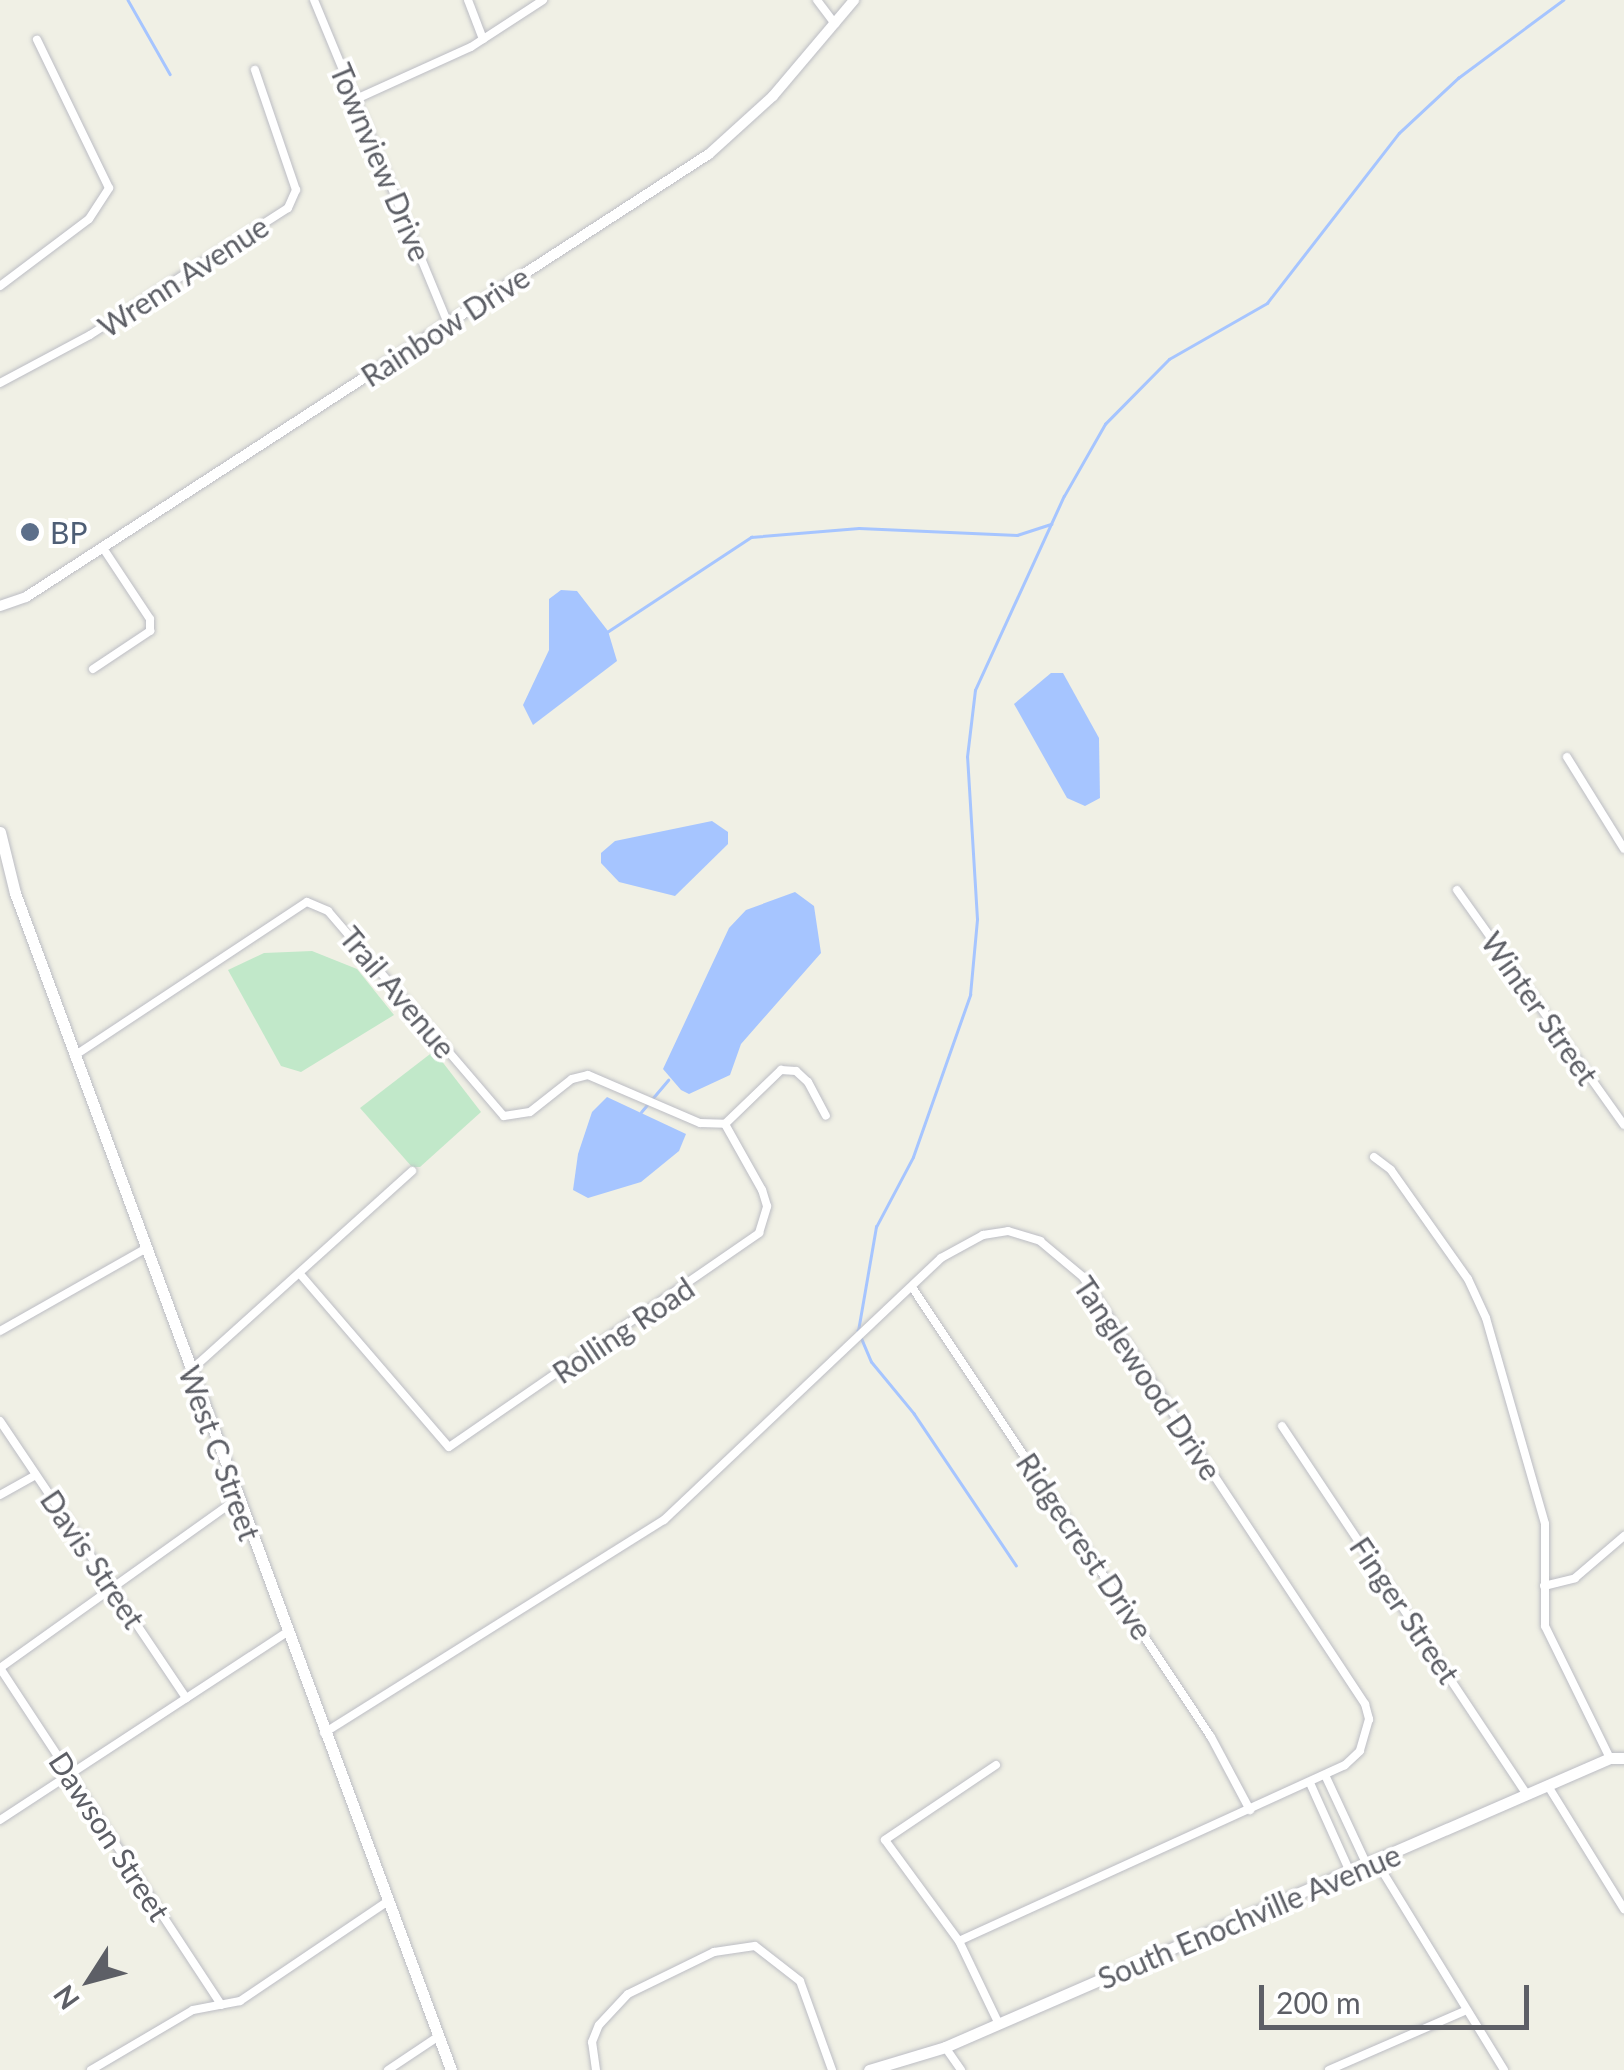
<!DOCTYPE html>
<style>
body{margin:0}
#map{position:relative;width:1624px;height:2070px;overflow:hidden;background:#f0f0e5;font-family:Lato,sans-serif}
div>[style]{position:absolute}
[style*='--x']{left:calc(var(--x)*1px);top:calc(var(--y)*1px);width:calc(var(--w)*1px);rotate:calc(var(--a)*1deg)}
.green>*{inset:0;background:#c1e8c9}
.water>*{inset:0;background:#a6c5ff}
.stream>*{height:2.5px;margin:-1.25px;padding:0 1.25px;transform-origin:1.25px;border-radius:1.25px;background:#a6c5ff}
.roads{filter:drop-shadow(0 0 2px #bcbdc4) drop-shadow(0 0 2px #bcbdc4)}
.minor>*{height:8px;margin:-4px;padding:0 4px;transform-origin:4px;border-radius:4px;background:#fff}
.tertiary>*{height:10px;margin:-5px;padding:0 5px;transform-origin:5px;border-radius:5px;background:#fff}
.secondary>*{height:11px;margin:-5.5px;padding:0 5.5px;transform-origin:5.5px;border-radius:5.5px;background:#fff}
.dots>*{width:28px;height:28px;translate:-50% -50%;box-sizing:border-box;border:5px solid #fff;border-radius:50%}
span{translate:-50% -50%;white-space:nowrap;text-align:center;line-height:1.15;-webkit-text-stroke:8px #fff;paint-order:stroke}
.street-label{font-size:30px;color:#5d5f66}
.service-label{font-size:30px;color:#4e5e75}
.left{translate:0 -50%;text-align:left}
.north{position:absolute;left:40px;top:1930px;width:100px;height:100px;-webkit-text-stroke:8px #fff;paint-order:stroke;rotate:234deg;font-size:28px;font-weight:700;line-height:40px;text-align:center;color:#5d5f66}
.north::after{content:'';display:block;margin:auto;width:35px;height:45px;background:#5d5f66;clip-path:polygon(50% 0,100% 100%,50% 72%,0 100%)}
.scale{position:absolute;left:1259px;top:1985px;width:270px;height:45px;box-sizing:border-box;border:5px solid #5d5f66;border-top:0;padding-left:12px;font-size:30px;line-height:35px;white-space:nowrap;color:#5d5f66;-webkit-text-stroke:8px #fff;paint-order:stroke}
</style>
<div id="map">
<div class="green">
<i style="clip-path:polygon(312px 951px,357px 969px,394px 1015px,301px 1072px,281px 1066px,228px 970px,264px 953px)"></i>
<i style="clip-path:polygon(434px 1051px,481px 1112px,420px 1167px,412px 1167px,360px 1108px)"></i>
</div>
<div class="water">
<i style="clip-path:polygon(561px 590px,577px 591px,608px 631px,617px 661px,533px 725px,523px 705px,549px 650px,549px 599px)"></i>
<i style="clip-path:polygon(1051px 673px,1063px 673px,1099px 738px,1100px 798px,1085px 806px,1067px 798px,1014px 704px)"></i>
<i style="clip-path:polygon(712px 821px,728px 832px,728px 844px,675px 896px,619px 882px,601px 863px,601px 853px,615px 841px)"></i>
<i style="clip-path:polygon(795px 892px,814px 906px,821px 953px,741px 1044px,730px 1075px,689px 1094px,681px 1090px,663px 1069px,729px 928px,746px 910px)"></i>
<i style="clip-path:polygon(607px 1097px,686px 1134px,679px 1151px,641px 1182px,588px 1198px,573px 1190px,578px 1154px,592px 1112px)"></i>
</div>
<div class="stream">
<i style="--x:128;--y:0;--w:85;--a:60.4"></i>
<i style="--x:607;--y:632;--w:173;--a:-33.4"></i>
<i style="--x:751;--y:537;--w:108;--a:-4.8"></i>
<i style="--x:859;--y:528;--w:158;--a:2.5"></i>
<i style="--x:1017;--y:535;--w:36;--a:-18"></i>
<i style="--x:641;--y:1112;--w:42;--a:-49.8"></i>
<i style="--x:1016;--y:1566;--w:183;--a:-123.9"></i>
<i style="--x:914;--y:1414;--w:67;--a:-129.6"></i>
<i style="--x:871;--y:1362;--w:34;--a:-113"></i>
<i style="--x:858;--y:1331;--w:106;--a:-80.2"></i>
<i style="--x:876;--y:1227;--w:79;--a:-62.1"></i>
<i style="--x:913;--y:1157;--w:172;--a:-70.6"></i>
<i style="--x:970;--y:995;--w:76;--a:-84.7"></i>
<i style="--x:977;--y:919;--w:162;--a:-93.5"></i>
<i style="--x:967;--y:757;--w:67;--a:-83.2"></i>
<i style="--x:975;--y:690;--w:213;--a:-65.4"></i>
<i style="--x:1064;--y:496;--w:83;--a:-60.3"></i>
<i style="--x:1105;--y:424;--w:91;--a:-45.4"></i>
<i style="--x:1169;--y:359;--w:113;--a:-29.7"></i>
<i style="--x:1267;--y:303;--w:215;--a:-52.2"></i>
<i style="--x:1399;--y:133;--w:81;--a:-43"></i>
<i style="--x:1458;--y:78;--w:131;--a:-36.6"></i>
</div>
<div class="roads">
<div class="minor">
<i style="--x:314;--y:0;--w:350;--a:67.5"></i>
<i style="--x:468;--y:0;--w:42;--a:69"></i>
<i style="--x:817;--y:0;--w:30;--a:53"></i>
<i style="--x:354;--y:100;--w:128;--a:-24.4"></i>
<i style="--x:471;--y:47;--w:86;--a:-33.1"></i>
<i style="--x:0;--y:286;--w:111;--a:-37"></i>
<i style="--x:89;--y:219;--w:37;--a:-57"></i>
<i style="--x:109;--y:188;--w:165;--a:-115.9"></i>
<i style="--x:0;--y:383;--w:102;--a:-28.1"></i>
<i style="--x:90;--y:335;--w:235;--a:-32.7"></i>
<i style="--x:288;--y:208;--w:20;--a:-66"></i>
<i style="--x:296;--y:190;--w:127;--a:-108.9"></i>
<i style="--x:93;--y:669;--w:69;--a:-33.7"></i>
<i style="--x:150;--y:631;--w:12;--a:-90"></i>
<i style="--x:150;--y:619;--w:85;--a:-123.5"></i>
<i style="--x:1567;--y:757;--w:108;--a:58.2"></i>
<i style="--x:1457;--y:890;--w:288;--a:54.6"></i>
<i style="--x:74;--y:1056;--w:279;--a:-33.5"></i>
<i style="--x:307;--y:902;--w:23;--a:23"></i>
<i style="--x:328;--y:911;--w:270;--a:49.4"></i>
<i style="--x:504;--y:1116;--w:26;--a:-9"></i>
<i style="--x:530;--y:1112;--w:53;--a:-38.2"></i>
<i style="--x:572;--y:1079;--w:16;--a:-14"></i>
<i style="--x:588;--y:1075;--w:122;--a:23.2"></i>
<i style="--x:700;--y:1123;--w:25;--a:2"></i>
<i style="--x:725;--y:1124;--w:78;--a:-44"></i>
<i style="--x:781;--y:1070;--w:15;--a:4"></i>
<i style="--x:796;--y:1071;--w:16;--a:43"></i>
<i style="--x:808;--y:1082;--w:38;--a:62"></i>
<i style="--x:1374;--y:1157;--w:21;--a:37"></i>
<i style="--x:1391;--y:1170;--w:133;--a:54.8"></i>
<i style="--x:1468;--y:1279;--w:43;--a:65.2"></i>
<i style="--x:1486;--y:1318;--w:214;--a:74"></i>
<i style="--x:1545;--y:1524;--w:102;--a:90"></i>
<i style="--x:1545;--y:1626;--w:147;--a:63.8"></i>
<i style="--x:300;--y:1274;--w:228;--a:49.3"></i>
<i style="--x:449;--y:1447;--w:377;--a:-34.6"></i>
<i style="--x:759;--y:1233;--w:28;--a:-73"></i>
<i style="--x:767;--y:1206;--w:17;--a:-107"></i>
<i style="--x:762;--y:1190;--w:76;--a:-119.3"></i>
<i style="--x:912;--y:1287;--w:540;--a:56.4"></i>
<i style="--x:1211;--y:1737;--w:83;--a:61.9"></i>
<i style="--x:0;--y:1331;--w:167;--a:-29.5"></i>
<i style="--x:190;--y:1371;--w:299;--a:-42"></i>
<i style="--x:0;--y:1421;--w:334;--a:56.1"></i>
<i style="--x:1282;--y:1426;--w:443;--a:56.4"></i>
<i style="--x:0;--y:1495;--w:41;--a:-29.1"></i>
<i style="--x:1544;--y:1586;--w:32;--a:-14"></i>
<i style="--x:1575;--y:1578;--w:65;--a:-40.6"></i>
<i style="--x:0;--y:1668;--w:403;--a:56.7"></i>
<i style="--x:0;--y:1668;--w:291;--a:-35.5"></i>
<i style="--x:324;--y:1733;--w:401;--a:-32.1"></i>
<i style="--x:664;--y:1520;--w:381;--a:-43.4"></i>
<i style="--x:941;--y:1258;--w:48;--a:-28.7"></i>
<i style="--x:983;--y:1235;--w:25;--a:-9"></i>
<i style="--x:1008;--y:1231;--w:34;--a:17"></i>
<i style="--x:1040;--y:1241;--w:56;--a:39.9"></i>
<i style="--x:1083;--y:1277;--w:512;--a:56.56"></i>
<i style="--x:1365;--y:1704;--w:16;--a:75"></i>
<i style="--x:1369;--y:1719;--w:33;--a:106"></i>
<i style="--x:1360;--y:1751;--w:21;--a:137"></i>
<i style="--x:1345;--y:1765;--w:424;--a:155.5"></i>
<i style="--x:996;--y:1765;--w:134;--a:146"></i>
<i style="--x:885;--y:1840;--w:125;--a:53.8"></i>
<i style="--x:959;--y:1941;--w:92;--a:64.3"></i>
<i style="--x:1325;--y:1775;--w:99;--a:65"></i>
<i style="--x:1310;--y:1783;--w:98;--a:65.8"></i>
<i style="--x:1548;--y:1786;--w:145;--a:58.3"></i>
<i style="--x:0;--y:1820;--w:343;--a:-33.2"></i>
<i style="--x:1376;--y:1861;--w:245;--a:58.5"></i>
<i style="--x:945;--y:2047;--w:28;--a:55"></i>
<i style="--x:91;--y:2070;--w:118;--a:-30.5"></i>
<i style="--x:193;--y:2010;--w:48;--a:-10.8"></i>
<i style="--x:240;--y:2001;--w:179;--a:-34"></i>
<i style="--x:388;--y:2070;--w:61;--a:-33.7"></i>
<i style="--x:596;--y:2070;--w:28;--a:-98"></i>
<i style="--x:592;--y:2042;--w:18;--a:-68"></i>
<i style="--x:599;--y:2025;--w:42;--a:-46.9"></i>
<i style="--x:628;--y:1994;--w:96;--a:-26"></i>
<i style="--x:714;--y:1952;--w:41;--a:-8.3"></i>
<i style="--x:755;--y:1946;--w:57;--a:37.9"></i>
<i style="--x:800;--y:1981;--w:95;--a:70.2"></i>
<i style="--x:1329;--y:2070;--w:150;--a:-23.5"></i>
</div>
<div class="tertiary">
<i style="--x:0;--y:606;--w:28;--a:-19"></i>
<i style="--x:26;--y:597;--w:814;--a:-32.97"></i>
<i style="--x:709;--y:154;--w:86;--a:-42.2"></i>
<i style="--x:773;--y:96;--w:126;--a:-49.8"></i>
</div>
<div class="secondary">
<i style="--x:0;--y:832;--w:63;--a:76.2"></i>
<i style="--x:15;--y:893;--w:1255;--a:69.67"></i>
<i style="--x:869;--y:2070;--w:79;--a:-16.8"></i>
<i style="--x:945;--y:2047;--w:725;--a:-23.49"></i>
<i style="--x:1610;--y:1758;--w:14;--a:0"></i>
</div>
</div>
<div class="dots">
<i style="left:30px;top:532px;background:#5c6f8a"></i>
</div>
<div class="street-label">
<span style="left:381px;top:162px;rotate:67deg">Townview Drive</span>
<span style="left:183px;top:276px;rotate:-33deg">Wrenn Avenue</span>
<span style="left:445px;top:326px;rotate:-33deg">Rainbow Drive</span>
<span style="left:398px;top:992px;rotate:50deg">Trail Avenue</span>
<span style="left:1540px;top:1008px;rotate:55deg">Winter Street</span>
<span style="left:623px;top:1330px;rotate:-34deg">Rolling Road</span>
<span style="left:1148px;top:1378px;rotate:56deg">Tanglewood Drive</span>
<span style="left:220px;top:1453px;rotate:70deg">West C Street</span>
<span style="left:1085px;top:1546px;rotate:56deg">Ridgecrest Drive</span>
<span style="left:93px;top:1559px;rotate:56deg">Davis Street</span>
<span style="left:1405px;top:1610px;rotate:56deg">Finger Street</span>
<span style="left:110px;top:1836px;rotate:57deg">Dawson Street</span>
<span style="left:1249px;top:1916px;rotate:-23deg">South Enochville Avenue</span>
</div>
<div class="service-label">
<span class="left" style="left:50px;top:532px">BP</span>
</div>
<div class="north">N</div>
<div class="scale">200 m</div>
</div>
